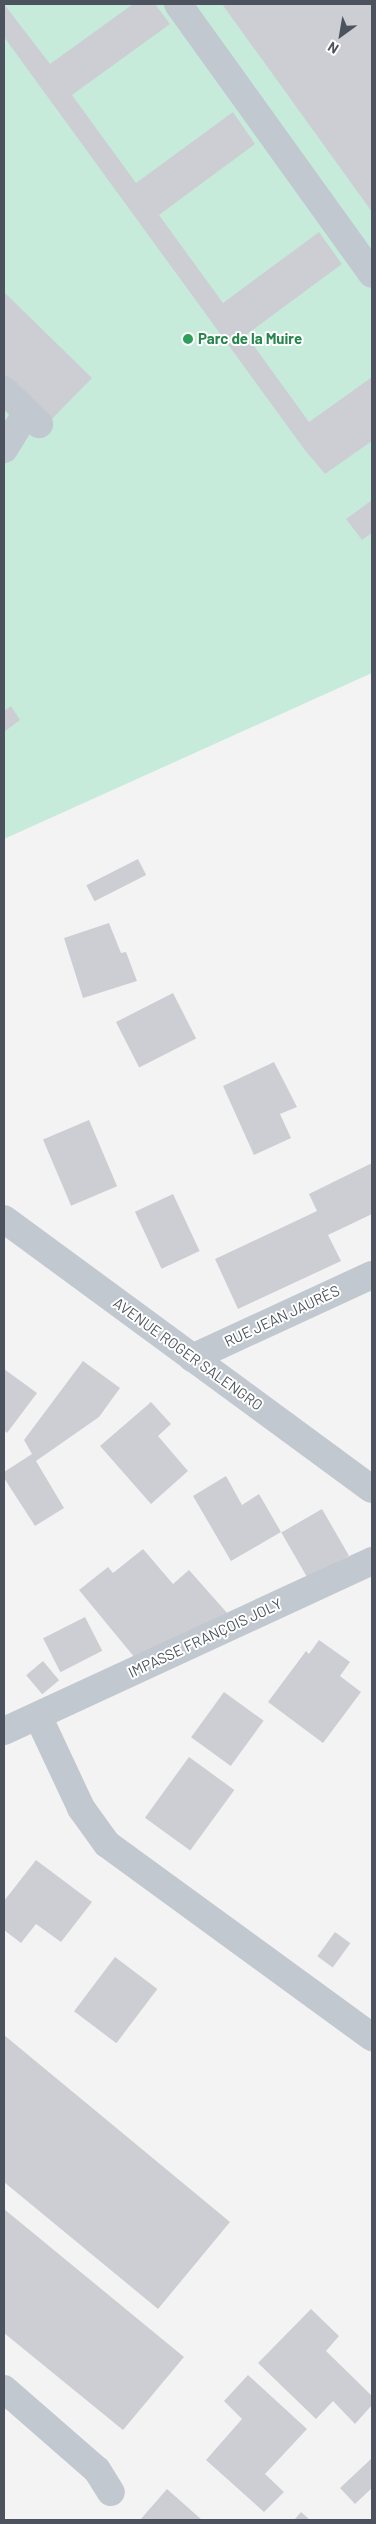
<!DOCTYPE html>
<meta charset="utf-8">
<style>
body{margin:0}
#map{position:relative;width:376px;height:2524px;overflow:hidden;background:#f4f3f3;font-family:Barlow,sans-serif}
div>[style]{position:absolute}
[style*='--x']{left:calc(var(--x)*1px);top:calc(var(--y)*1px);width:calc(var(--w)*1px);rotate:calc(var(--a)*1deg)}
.green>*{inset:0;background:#c7ebdb}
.building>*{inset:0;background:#cdced4;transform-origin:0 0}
.minor>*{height:28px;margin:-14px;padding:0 14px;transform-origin:14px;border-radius:14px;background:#c2c8cf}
.dots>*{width:14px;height:14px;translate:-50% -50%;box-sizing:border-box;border:2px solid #fff;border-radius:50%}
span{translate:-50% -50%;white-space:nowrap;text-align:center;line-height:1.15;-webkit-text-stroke:4px #fff;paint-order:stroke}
.leisure-label{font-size:15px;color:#27864d;font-weight:700}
.left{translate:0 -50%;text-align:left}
.street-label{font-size:15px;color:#4c535e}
.frame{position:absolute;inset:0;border:5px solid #4c535e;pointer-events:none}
.north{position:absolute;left:316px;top:10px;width:50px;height:50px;-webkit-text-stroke:4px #fff;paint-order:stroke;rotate:212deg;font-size:14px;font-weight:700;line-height:20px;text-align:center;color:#4c535e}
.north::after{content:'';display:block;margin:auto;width:18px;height:22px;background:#4c535e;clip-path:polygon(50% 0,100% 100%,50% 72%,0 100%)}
</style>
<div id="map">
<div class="green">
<i style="clip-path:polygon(4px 4px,372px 4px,372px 673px,4px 839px)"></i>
</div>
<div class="building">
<i style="clip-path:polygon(4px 4px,50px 64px,133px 4px,155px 4px,170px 24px,72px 95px,136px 183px,233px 112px,255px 144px,159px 215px,223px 303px,319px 232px,342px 264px,246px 335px,309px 422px,372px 377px,372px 441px,325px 474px,304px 449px,4px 37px)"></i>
<i style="clip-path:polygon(222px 4px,372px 4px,372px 212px)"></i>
<i style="clip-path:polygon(4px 292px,92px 378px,51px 420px,4px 374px)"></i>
<i style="clip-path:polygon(372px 500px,372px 533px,362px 540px,346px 519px)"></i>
<i style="clip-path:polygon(11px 706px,20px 720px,4px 732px,4px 711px)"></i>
<i style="left:138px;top:859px;width:18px;height:58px;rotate:63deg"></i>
<i style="clip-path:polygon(109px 923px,121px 953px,126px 952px,137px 981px,83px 998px,64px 938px)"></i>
<i style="left:173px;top:993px;width:51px;height:64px;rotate:63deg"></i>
<i style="clip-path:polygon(274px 1062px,297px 1107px,280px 1114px,291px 1138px,254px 1155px,223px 1086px)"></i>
<i style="left:89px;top:1120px;width:72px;height:50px;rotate:67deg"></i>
<i style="clip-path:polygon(372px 1163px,372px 1214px,328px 1235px,341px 1261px,238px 1309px,215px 1259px,317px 1211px,309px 1194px)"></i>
<i style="left:173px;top:1194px;width:63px;height:42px;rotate:65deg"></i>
<i style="clip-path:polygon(83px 1361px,120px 1388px,99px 1417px,36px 1461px,64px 1508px,35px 1526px,4px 1478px,4px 1472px,32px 1454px,24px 1440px)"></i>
<i style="clip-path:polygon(4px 1369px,37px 1393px,7px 1433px,4px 1430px)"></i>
<i style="clip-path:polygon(151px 1402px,171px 1424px,158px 1436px,188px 1471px,151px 1504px,100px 1446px)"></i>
<i style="clip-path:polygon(226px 1476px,242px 1505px,259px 1494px,281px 1532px,231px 1561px,193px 1496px)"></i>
<i style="left:322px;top:1509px;width:54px;height:47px;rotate:60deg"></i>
<i style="clip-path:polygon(143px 1549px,173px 1584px,189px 1570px,228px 1614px,135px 1658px,79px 1590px,108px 1567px,113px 1573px)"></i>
<i style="left:85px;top:1617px;width:38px;height:47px;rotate:63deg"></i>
<i style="clip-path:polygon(319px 1640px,350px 1662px,340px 1676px,361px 1692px,323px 1743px,268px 1702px,306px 1651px,309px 1654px)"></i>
<i style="left:43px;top:1661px;width:25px;height:22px;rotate:50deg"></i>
<i style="left:224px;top:1692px;width:49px;height:56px;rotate:36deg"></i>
<i style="left:189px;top:1757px;width:56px;height:75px;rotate:36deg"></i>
<i style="clip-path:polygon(36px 1860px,92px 1902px,61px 1942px,36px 1924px,21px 1943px,4px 1930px,4px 1901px)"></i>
<i style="left:335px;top:1932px;width:19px;height:30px;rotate:36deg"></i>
<i style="left:115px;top:1957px;width:53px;height:68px;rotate:37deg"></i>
<i style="clip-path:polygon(4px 2035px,230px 2222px,158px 2309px,4px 2182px)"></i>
<i style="clip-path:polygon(4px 2209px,184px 2357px,123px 2430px,4px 2333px)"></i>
<i style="clip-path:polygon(311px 2309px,339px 2336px,326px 2351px,372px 2396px,372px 2405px,355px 2424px,333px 2401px,316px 2419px,258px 2363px)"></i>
<i style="clip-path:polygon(248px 2375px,307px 2429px,265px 2474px,284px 2492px,264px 2512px,206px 2460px,242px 2419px,224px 2401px)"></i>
<i style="clip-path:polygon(372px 2458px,372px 2488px,355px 2504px,340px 2488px)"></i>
<i style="clip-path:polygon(167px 2489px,202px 2520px,140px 2520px)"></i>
<i style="clip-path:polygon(301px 2512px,310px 2520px,294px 2520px)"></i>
</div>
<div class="minor">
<i style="--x:178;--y:4;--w:332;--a:54.3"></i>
<i style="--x:4;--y:390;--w:49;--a:44.2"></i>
<i style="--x:4;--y:449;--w:44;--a:-58.1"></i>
<i style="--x:4;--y:1219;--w:456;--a:36.3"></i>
<i style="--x:192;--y:1358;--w:198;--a:-24.8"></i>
<i style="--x:38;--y:1716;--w:102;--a:64.9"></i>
<i style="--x:81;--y:1808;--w:44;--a:54.2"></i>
<i style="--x:107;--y:1844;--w:328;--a:36.1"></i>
<i style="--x:4;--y:1731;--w:405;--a:-24.8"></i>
<i style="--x:4;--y:2389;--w:123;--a:41.1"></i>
<i style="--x:97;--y:2470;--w:26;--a:58"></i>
</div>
<div class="dots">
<i style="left:188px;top:339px;background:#2e9e5b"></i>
</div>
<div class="leisure-label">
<span class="left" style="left:198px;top:339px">Parc de la Muire</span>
</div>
<div class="street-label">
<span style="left:282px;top:1316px;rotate:-25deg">RUE JEAN JAURÈS</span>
<span style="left:188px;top:1354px;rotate:36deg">AVENUE ROGER SALENGRO</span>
<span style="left:205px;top:1638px;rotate:-25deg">IMPASSE FRANÇOIS JOLY</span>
</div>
<div class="frame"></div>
<div class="north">N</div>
</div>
